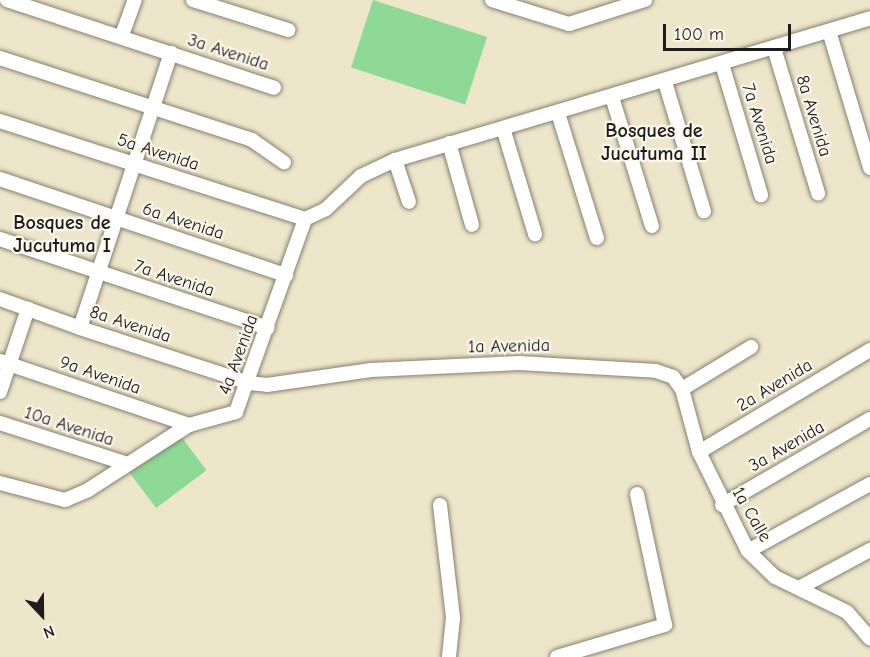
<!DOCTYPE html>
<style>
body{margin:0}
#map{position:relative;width:870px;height:657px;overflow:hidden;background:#eee6ca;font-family:"Comic Neue",sans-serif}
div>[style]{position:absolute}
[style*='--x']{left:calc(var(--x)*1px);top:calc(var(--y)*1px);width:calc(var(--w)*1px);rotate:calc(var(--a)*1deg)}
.green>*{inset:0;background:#8dd995;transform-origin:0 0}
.roads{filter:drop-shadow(0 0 2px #858173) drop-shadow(0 0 2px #858173)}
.minor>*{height:14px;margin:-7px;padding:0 7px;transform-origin:7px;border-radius:7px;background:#fff}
span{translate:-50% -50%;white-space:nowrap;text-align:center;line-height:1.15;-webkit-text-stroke:4.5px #fbf7ec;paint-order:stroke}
.street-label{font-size:18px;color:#1c1c1c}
.neighbourhood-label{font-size:20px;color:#1c1c1c;font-weight:700}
.north{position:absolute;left:12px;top:585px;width:60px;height:60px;-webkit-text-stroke:4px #fbf7ec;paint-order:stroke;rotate:158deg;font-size:16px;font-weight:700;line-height:24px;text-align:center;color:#1c1c1c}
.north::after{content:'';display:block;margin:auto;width:21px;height:27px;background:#1c1c1c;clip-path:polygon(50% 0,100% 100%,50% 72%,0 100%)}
.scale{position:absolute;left:663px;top:24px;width:128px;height:27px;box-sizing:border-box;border:3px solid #1c1c1c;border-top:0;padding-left:8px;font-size:18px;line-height:21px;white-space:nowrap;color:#1c1c1c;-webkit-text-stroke:4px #fbf7ec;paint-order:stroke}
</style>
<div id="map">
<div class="green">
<i style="left:373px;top:0;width:120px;height:71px;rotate:18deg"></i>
<i style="left:180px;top:435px;width:44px;height:63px;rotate:53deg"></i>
</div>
<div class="roads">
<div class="minor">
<i style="--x:7;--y:0;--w:281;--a:18.2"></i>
<i style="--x:193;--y:0;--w:100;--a:17.5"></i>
<i style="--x:492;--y:0;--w:81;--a:17.3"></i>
<i style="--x:569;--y:24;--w:80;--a:-17.5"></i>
<i style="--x:829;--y:31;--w:143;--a:73.3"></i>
<i style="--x:122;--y:35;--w:37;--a:-70"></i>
<i style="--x:774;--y:48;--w:152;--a:73.1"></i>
<i style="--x:0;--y:58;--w:265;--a:18"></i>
<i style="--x:252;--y:140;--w:39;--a:35"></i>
<i style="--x:722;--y:64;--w:137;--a:73.4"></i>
<i style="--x:665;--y:82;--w:135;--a:73.2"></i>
<i style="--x:612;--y:97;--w:135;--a:72.8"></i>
<i style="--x:558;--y:113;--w:131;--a:72.7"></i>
<i style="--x:0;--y:121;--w:320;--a:17.8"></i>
<i style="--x:503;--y:128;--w:111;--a:73.2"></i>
<i style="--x:449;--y:143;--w:85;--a:74.3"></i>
<i style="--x:395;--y:160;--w:44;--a:71.6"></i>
<i style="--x:0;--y:179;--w:302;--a:18.6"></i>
<i style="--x:305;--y:219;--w:23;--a:-25"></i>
<i style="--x:326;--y:209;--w:48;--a:-43.3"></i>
<i style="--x:361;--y:176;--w:38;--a:-25"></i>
<i style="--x:395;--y:160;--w:496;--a:-16.6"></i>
<i style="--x:0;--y:239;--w:282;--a:18.4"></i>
<i style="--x:0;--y:299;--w:85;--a:19.9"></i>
<i style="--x:80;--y:328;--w:178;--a:18"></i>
<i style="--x:249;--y:383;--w:18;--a:6"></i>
<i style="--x:267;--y:385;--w:105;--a:-8.2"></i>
<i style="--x:371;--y:370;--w:148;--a:-2.7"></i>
<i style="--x:519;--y:363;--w:137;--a:3.3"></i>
<i style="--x:656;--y:371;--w:18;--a:19"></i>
<i style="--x:673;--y:377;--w:15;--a:53"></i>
<i style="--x:682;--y:389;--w:81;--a:-31.3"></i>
<i style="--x:80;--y:328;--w:290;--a:-71.7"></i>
<i style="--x:0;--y:361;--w:200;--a:18.7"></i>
<i style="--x:682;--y:389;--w:65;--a:74.9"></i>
<i style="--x:699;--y:452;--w:110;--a:63.7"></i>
<i style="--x:748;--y:551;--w:37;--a:44"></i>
<i style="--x:775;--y:577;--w:80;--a:25.9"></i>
<i style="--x:847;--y:612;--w:35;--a:49"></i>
<i style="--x:0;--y:392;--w:88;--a:-71.4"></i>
<i style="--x:0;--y:423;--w:134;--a:17.8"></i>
<i style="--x:699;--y:452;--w:199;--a:-30.8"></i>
<i style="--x:0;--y:483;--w:67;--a:14.7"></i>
<i style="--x:65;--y:500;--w:25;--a:-23"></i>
<i style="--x:88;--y:490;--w:120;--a:-32.8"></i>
<i style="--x:189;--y:425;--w:49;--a:-15.5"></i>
<i style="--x:236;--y:412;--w:205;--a:-70.3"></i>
<i style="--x:440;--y:505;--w:114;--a:83.4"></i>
<i style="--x:453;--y:618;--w:39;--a:96"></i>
<i style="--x:722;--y:505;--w:171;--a:-30.2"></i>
<i style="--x:748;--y:551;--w:139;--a:-28.8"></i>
<i style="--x:799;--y:588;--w:81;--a:-28.2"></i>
<i style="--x:557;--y:657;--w:113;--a:-16.5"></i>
<i style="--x:665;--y:625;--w:134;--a:-102.1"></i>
</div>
</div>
<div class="street-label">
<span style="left:228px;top:53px;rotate:18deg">3a Avenida</span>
<span style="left:813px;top:116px;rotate:73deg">8a Avenida</span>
<span style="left:759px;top:124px;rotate:73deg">7a Avenida</span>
<span style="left:158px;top:153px;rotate:18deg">5a Avenida</span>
<span style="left:183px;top:222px;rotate:18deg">6a Avenida</span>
<span style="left:174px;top:279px;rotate:18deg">7a Avenida</span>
<span style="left:130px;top:325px;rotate:18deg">8a Avenida</span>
<span style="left:509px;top:347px;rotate:-1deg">1a Avenida</span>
<span style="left:239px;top:355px;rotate:-70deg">4a Avenida</span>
<span style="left:100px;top:376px;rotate:19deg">9a Avenida</span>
<span style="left:775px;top:386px;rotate:-31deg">2a Avenida</span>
<span style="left:69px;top:427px;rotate:18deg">10a Avenida</span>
<span style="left:787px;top:447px;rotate:-30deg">3a Avenida</span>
<span style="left:751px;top:515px;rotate:60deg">1a Calle</span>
</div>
<div class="neighbourhood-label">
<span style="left:654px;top:142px">Bosques de<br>Jucutuma II</span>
<span style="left:62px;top:234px">Bosques de<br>Jucutuma I</span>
</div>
<div class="north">N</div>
<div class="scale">100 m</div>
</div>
